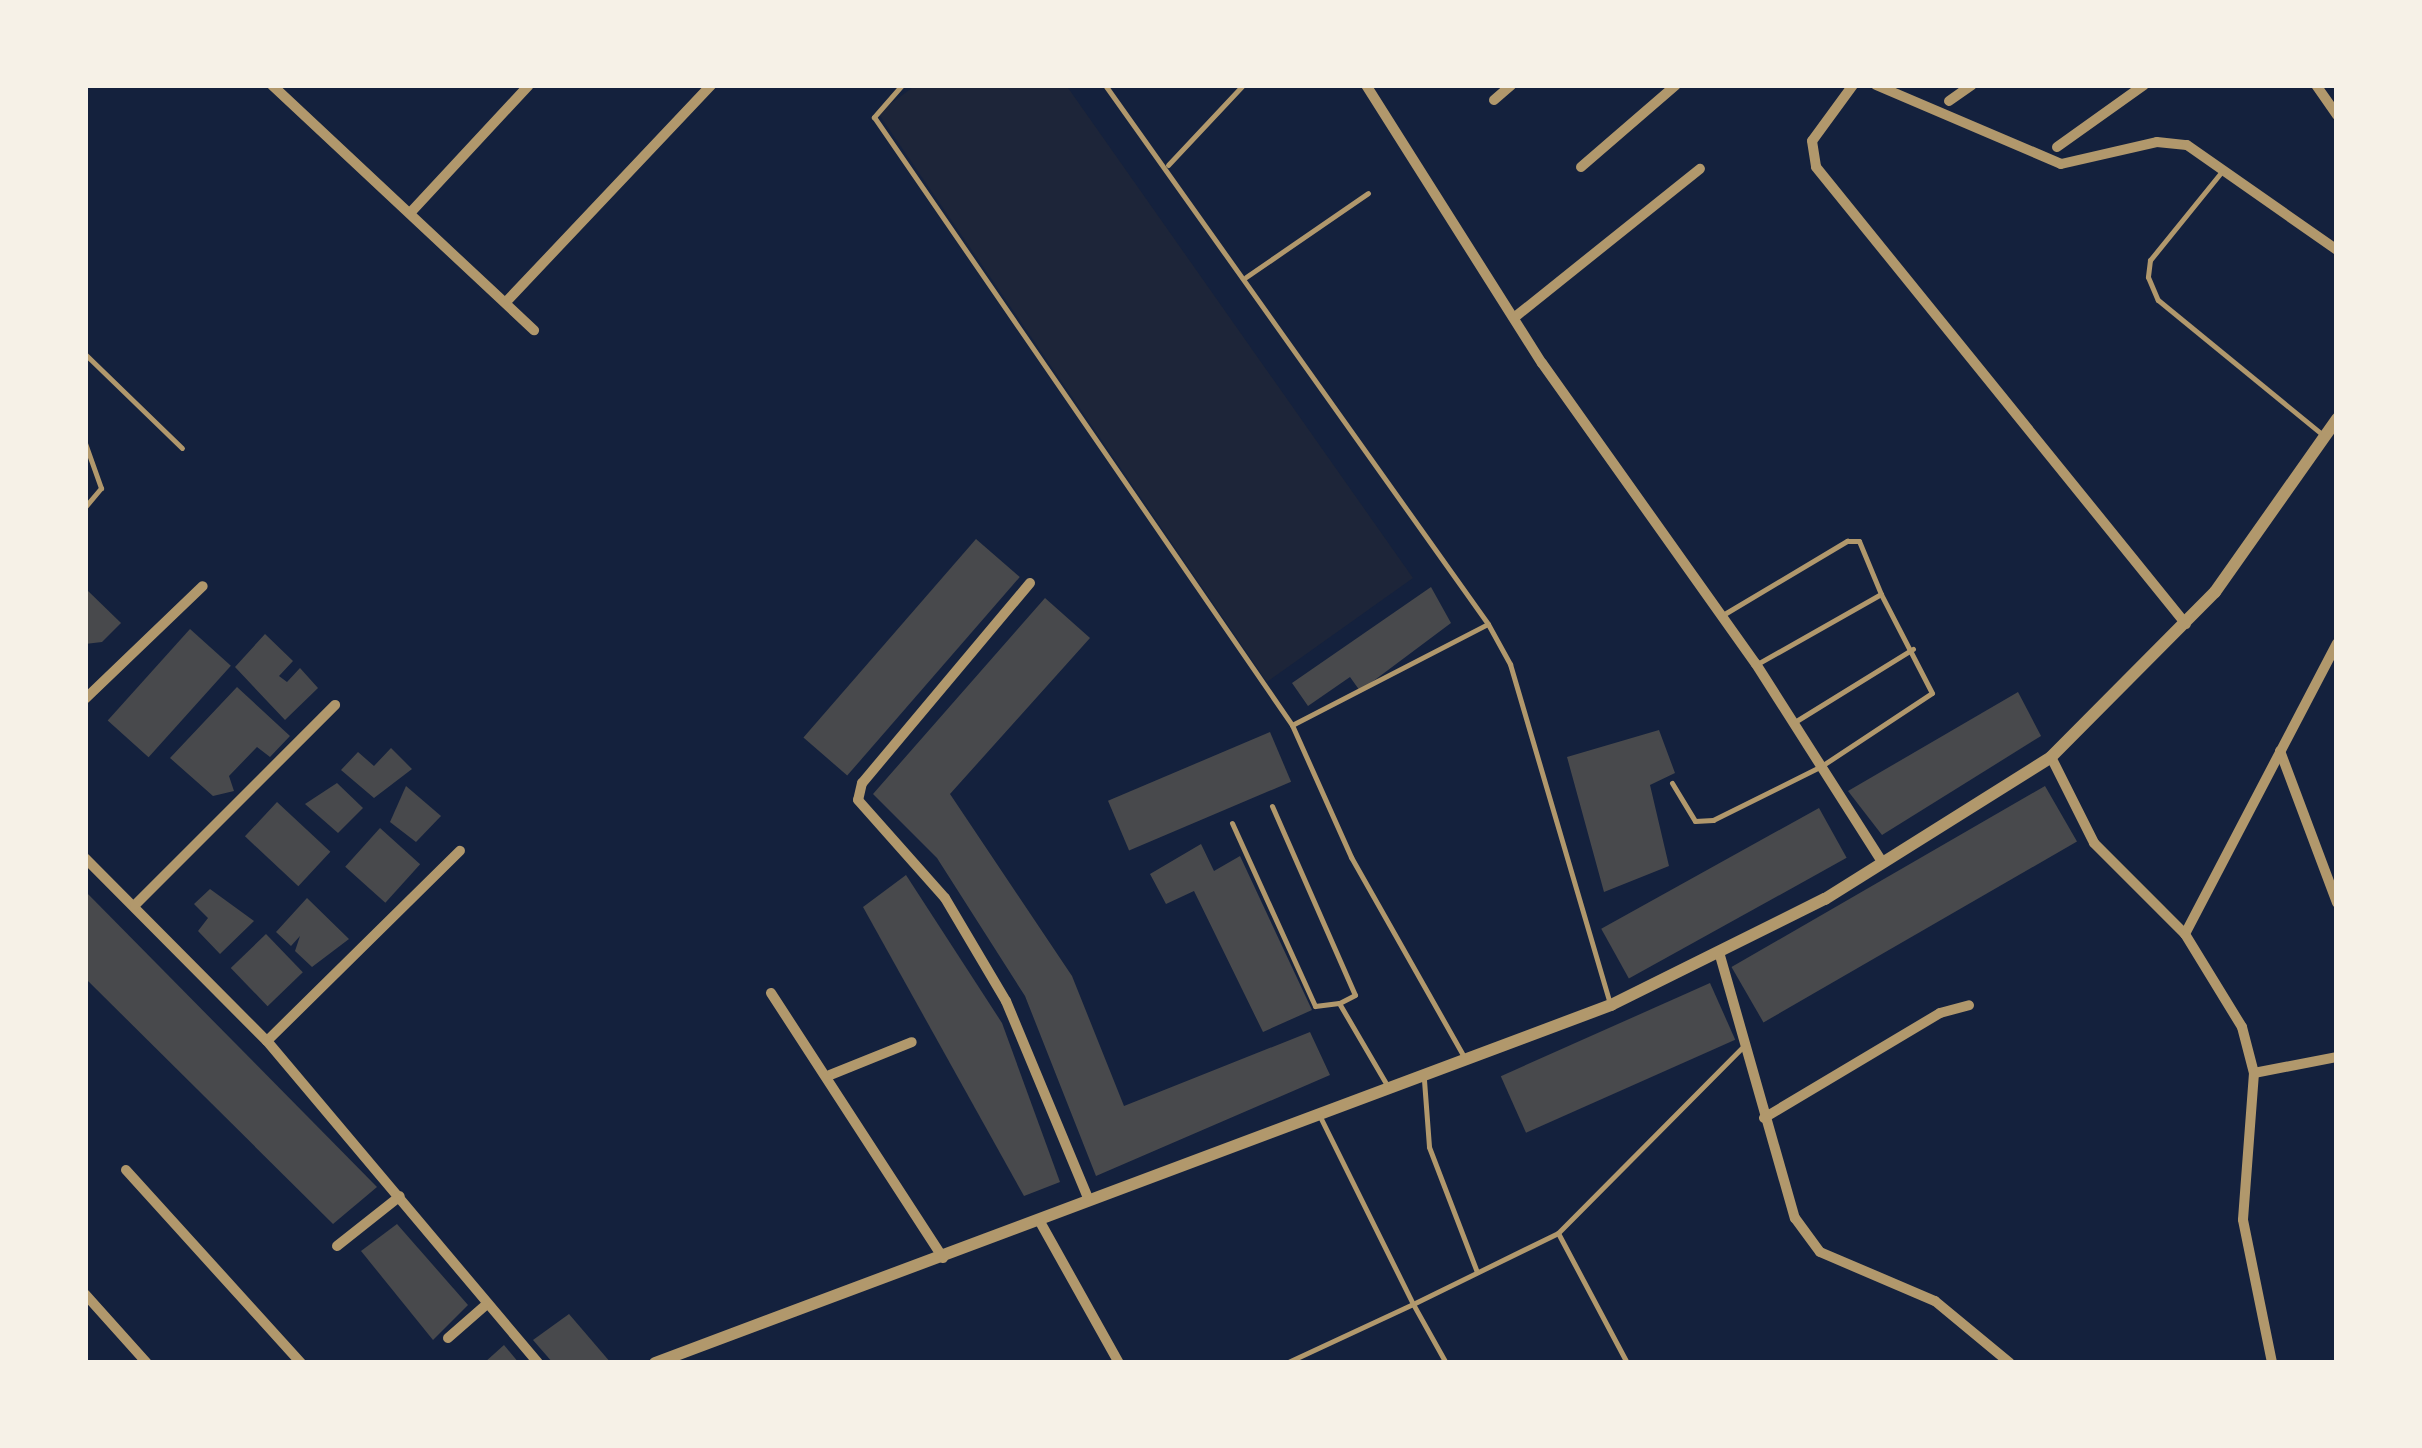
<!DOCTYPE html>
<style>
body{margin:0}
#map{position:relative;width:2422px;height:1448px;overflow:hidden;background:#14213d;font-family:"Golos Text",sans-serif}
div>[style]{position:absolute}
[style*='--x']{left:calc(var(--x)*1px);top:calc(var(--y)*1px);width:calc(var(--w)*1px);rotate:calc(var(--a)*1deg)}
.green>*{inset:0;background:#1d2539}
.building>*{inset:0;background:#48494c;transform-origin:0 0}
.service>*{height:5px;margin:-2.5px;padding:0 2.5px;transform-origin:2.5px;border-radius:2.5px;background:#b1986c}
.minor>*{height:10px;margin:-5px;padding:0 5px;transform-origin:5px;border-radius:5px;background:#b1986c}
.tertiary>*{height:12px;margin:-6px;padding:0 6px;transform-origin:6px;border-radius:6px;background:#b1986c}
span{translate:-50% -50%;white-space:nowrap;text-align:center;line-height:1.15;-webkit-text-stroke:9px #f6f1e7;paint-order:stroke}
.frame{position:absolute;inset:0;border:88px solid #f6f1e7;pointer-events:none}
</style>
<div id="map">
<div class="green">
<i style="clip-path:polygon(916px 85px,1066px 85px,1413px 578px,1267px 682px,878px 113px)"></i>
</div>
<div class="building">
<i style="left:976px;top:539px;width:58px;height:263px;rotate:41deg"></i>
<i style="clip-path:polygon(1431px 587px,1451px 623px,1360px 691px,1350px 677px,1308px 706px,1292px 683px)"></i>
<i style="clip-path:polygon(85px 588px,121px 623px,102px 642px,85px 644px)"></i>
<i style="clip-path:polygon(1045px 598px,1090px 638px,950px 794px,1072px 976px,1124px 1106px,1310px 1032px,1330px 1075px,1096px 1176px,1025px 996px,937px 858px,873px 794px)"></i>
<i style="left:190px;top:629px;width:55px;height:123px;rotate:42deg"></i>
<i style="clip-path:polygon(265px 634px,293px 661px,279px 676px,287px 682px,300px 668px,318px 688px,285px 720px,235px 667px)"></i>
<i style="clip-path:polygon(237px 687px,290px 736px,270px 757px,257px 747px,229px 776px,234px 791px,213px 796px,170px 758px)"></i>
<i style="clip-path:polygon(2018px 692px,2041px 736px,1882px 835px,1848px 791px)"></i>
<i style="clip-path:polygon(1659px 730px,1675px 773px,1650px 785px,1669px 866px,1604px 892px,1567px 757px)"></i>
<i style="left:1270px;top:732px;width:54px;height:176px;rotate:67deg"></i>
<i style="clip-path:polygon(391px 748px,412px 769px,374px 798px,341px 770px,358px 752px,374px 766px)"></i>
<i style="clip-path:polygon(337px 783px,363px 808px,338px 833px,305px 804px)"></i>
<i style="clip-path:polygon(406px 786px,441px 816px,416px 842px,390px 822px)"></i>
<i style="left:2045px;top:786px;width:64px;height:362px;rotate:60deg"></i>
<i style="left:277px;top:802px;width:73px;height:47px;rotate:43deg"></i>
<i style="left:1819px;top:808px;width:57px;height:249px;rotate:61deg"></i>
<i style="left:380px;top:828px;width:54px;height:52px;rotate:42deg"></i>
<i style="clip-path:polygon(1201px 844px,1214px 871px,1240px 856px,1312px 1010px,1263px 1032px,1194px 891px,1166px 904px,1150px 874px)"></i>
<i style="clip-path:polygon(906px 875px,1002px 1023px,1060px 1182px,1024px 1196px,863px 907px)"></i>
<i style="clip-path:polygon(210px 889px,254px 921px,220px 954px,198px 931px,208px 918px,194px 904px)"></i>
<i style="clip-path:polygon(85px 891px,377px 1187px,333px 1224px,85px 978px)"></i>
<i style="clip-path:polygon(307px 898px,349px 939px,312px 967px,295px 951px,300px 936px,291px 946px,276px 932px)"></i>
<i style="left:266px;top:934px;width:53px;height:49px;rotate:46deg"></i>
<i style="left:1710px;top:983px;width:62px;height:229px;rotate:66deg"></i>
<i style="clip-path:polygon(397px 1224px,468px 1305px,433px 1340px,361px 1251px)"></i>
<i style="clip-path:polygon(569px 1314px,611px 1363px,553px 1363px,533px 1340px)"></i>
<i style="clip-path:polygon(504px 1345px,519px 1363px,484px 1363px)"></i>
</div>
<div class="service">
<i style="--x:902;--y:85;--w:43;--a:131.2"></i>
<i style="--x:874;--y:117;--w:738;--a:55.49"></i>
<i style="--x:1292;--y:725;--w:145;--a:65.9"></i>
<i style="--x:1351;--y:857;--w:230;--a:60.5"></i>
<i style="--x:1105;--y:85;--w:661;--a:54.6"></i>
<i style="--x:1488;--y:624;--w:46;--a:61.2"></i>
<i style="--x:1510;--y:664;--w:353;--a:73.6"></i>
<i style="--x:1168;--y:165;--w:110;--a:-46.8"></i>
<i style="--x:2223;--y:170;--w:116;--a:129"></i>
<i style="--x:2150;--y:260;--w:17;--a:97"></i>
<i style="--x:2148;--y:277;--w:25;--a:67"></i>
<i style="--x:2158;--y:300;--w:213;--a:39.3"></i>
<i style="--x:1246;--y:277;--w:148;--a:-34.5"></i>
<i style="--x:85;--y:354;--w:135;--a:44.1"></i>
<i style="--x:85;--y:443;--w:48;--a:70.4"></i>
<i style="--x:101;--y:488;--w:25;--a:130"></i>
<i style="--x:1721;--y:616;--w:147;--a:-30.8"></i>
<i style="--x:1847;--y:541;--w:12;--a:0"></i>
<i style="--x:1859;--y:541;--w:57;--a:67.5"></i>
<i style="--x:1793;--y:723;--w:141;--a:-31.7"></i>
<i style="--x:1292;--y:725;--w:220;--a:-27.3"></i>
<i style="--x:1672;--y:783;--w:44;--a:58.8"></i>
<i style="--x:1695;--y:821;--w:18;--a:-3"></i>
<i style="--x:1713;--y:820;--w:119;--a:-26.4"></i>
<i style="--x:1820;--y:767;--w:134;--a:-33.5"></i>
<i style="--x:1932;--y:693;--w:111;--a:-117.3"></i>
<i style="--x:1881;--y:594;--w:140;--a:150.5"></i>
<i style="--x:1272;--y:806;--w:206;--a:66.3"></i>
<i style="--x:1355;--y:995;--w:18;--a:153"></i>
<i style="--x:1339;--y:1003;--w:95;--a:59.7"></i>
<i style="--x:1232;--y:823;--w:201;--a:65.6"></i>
<i style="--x:1315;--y:1006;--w:24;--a:-7"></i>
<i style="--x:1424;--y:1080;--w:67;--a:85.7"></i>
<i style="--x:1429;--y:1147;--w:134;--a:69"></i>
<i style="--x:1558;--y:1233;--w:147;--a:62"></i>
<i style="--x:1286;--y:1363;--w:140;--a:-24.9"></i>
<i style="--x:1413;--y:1304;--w:211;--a:-116.4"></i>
<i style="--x:1446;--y:1363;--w:68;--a:-119.2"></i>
<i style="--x:1413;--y:1304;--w:161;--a:-26.1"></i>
<i style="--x:1558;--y:1233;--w:262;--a:-45.2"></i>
</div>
<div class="minor">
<i style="--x:272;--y:85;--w:359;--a:43.1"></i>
<i style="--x:1366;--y:85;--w:329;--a:57.7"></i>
<i style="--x:1542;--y:363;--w:369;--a:54.6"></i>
<i style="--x:1756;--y:664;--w:236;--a:57.5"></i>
<i style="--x:1853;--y:85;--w:69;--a:126.2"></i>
<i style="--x:1812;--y:141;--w:26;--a:81"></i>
<i style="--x:1816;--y:167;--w:588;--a:51.01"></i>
<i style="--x:1876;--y:85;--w:201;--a:23.1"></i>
<i style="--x:2061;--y:164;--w:98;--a:-12.9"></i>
<i style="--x:2157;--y:142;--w:30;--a:6"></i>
<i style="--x:2187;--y:145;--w:183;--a:35"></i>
<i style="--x:2316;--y:85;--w:37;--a:55"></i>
<i style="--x:1494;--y:100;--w:23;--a:-41"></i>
<i style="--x:1949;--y:101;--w:28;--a:-35"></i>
<i style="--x:2057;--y:147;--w:107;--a:-35.5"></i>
<i style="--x:1581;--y:167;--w:125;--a:-40.8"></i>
<i style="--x:411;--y:212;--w:173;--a:-47.1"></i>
<i style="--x:506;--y:302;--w:299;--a:-46.6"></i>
<i style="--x:1515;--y:317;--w:237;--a:-38.7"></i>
<i style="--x:1030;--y:583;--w:261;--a:130"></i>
<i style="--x:862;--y:783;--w:17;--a:103"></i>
<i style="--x:858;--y:800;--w:131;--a:48.4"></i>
<i style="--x:945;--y:898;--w:120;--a:59.4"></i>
<i style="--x:1006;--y:1001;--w:213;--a:67.4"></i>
<i style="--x:85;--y:699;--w:163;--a:-43.8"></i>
<i style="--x:2280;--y:751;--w:162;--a:69.4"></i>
<i style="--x:2051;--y:757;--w:96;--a:63.4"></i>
<i style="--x:2094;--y:843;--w:129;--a:45"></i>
<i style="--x:2185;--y:934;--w:109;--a:58.5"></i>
<i style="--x:2242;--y:1027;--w:48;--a:75.4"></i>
<i style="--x:2254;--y:1073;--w:147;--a:94.3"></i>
<i style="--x:2243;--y:1220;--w:146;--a:78.5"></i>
<i style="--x:85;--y:858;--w:258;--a:45.2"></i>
<i style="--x:267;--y:1041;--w:421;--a:49.9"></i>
<i style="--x:135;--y:905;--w:283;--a:-45"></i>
<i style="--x:2185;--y:934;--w:328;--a:-62.4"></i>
<i style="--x:1719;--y:952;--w:277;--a:74.1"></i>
<i style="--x:1795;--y:1218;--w:42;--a:53.7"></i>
<i style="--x:1820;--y:1252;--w:125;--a:23.1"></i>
<i style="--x:1935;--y:1301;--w:97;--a:39.6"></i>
<i style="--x:771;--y:993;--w:316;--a:57"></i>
<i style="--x:267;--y:1041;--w:271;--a:-44.6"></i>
<i style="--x:2254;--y:1073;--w:85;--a:-10.9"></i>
<i style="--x:830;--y:1075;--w:88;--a:-21.9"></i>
<i style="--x:1764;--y:1118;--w:205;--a:-30.8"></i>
<i style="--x:1940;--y:1013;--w:30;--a:-15"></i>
<i style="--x:126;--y:1170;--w:261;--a:47.8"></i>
<i style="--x:1039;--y:1220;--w:164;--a:60.8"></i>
<i style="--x:337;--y:1246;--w:80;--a:-38.4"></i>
<i style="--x:85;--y:1294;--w:93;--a:48.1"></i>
<i style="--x:448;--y:1338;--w:52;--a:-41.1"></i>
</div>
<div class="tertiary">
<i style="--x:655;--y:1363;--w:1021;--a:-20.53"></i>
<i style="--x:1611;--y:1005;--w:239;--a:-26.4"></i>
<i style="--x:1825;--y:899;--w:267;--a:-32.1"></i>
<i style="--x:2051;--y:757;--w:233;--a:-45.2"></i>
<i style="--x:2215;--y:592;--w:212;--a:-54.8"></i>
</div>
<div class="frame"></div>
</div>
